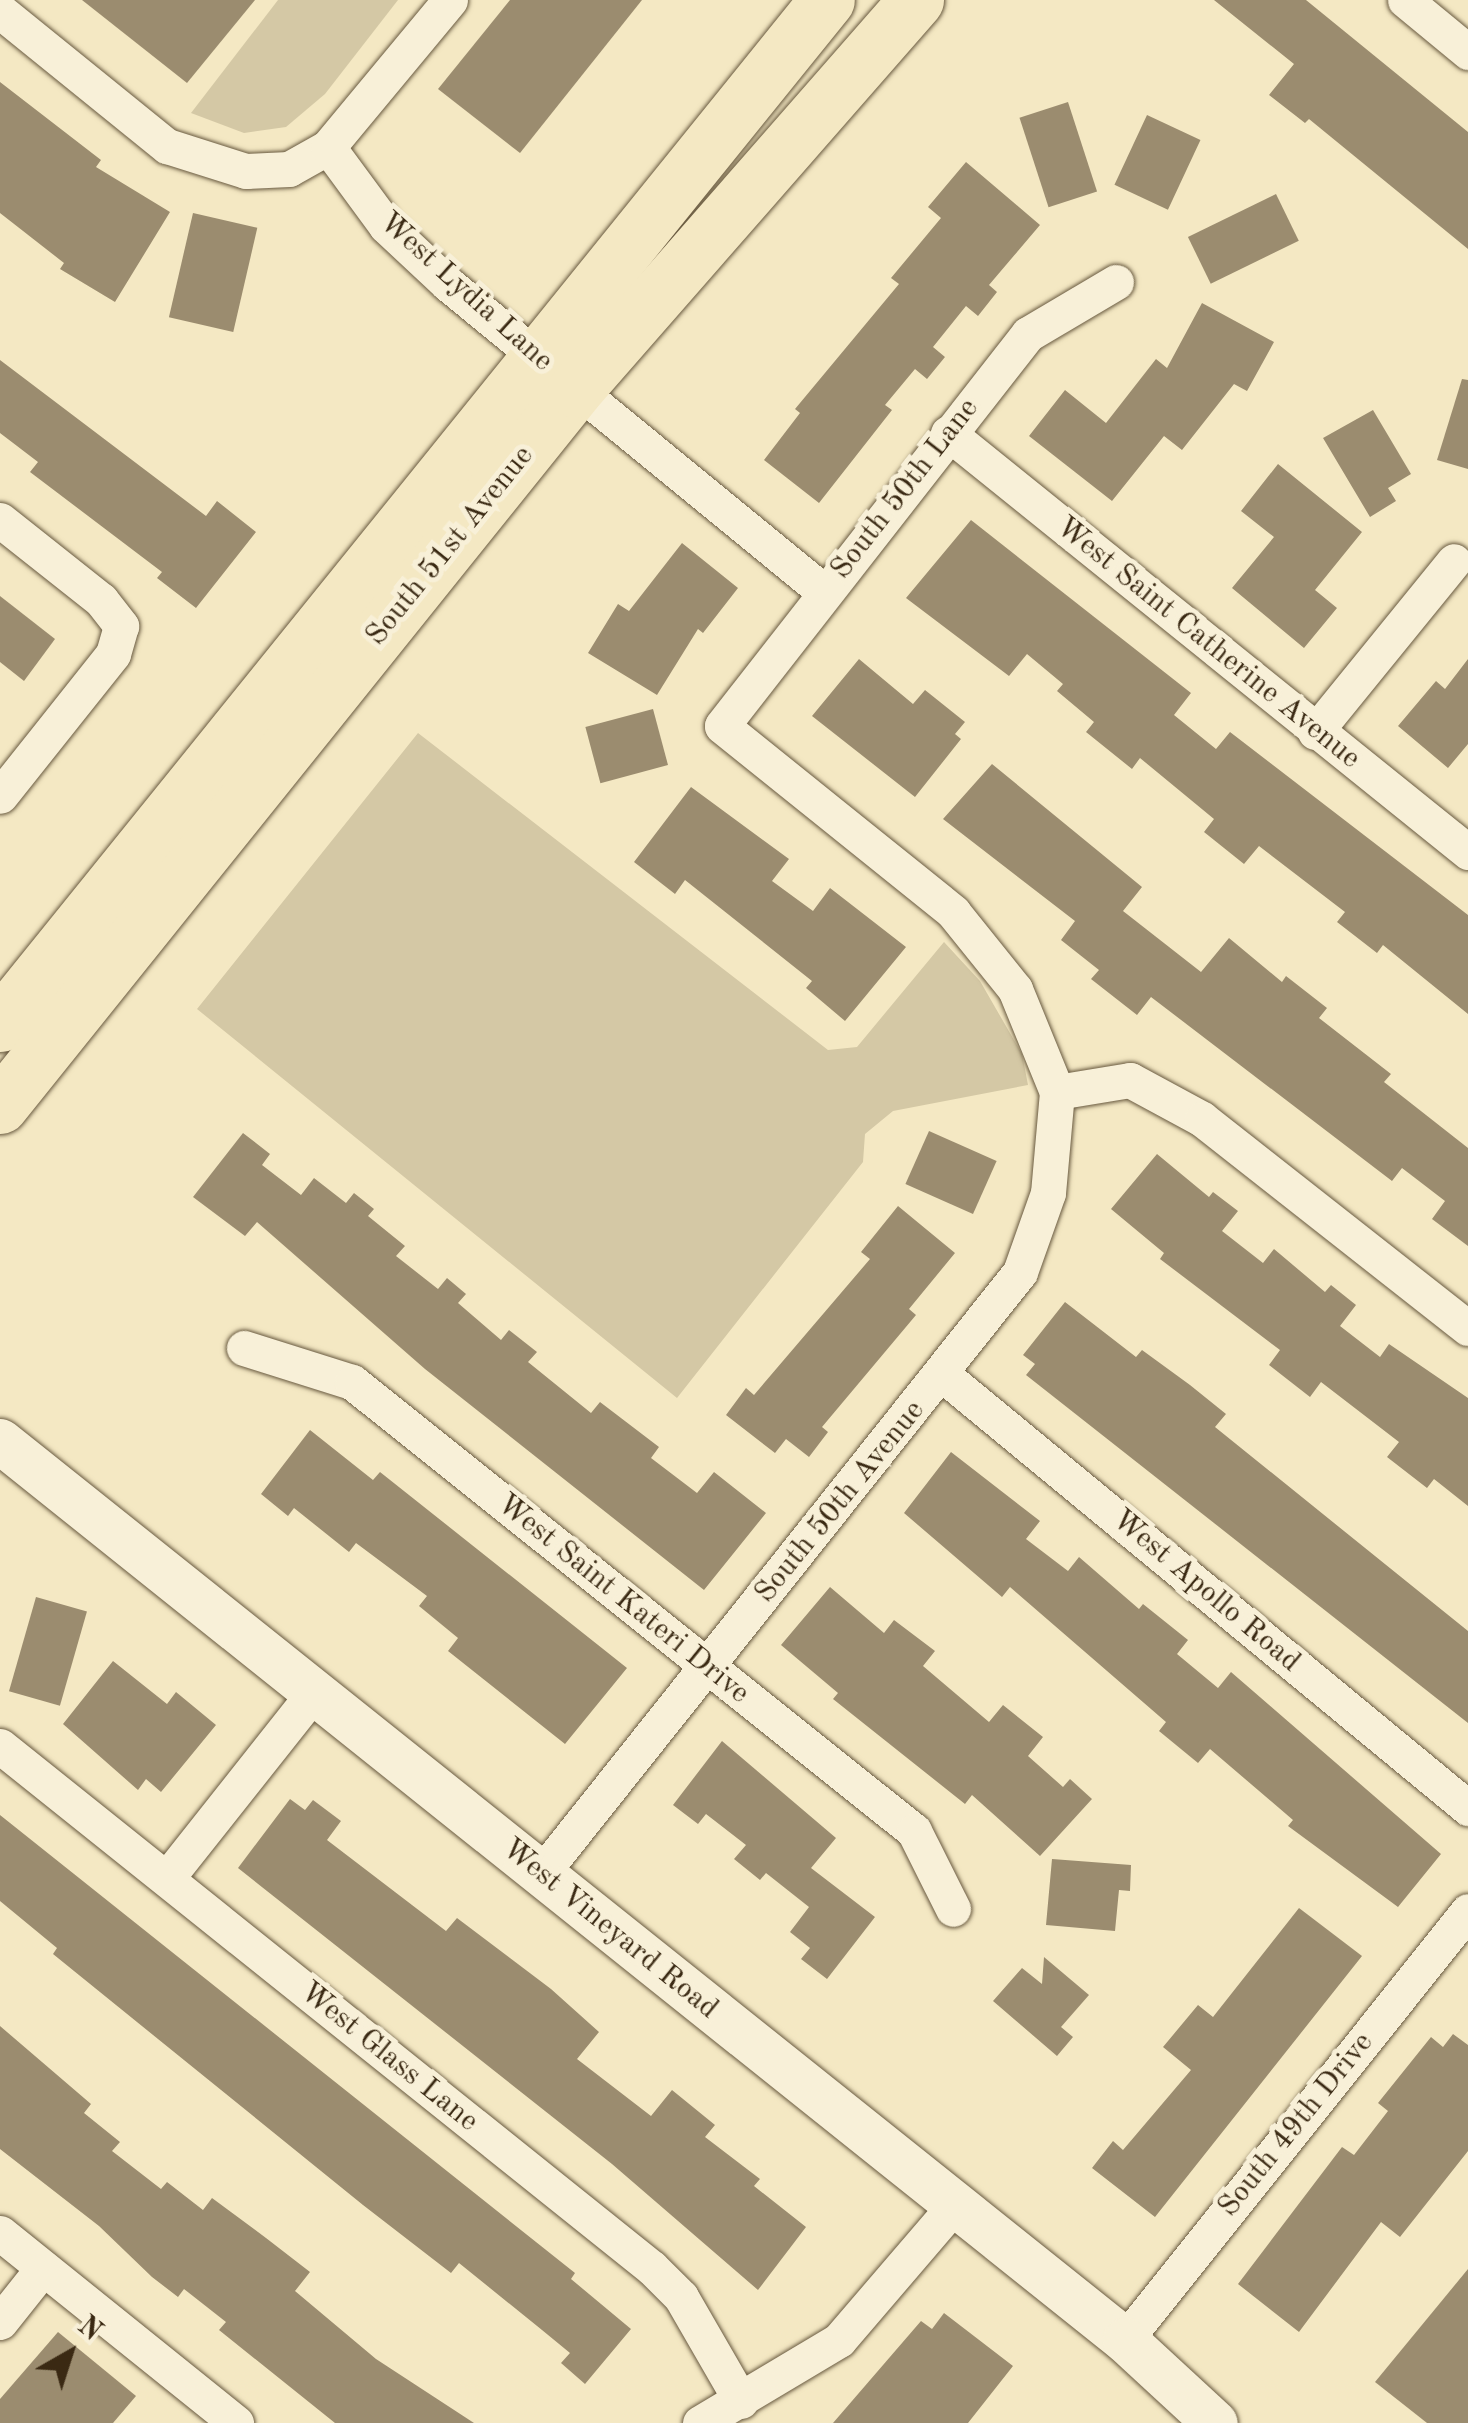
<!DOCTYPE html>
<style>
body{margin:0}
#map{position:relative;width:1468px;height:2423px;overflow:hidden;background:#f4e8c3;font-family:"Old Standard TT",serif}
div>[style]{position:absolute}
[style*='--x']{left:calc(var(--x)*1px);top:calc(var(--y)*1px);width:calc(var(--w)*1px);rotate:calc(var(--a)*1deg)}
.green>*{inset:0;background:#d4c8a5}
.building>*{inset:0;background:#9b8c6f;transform-origin:0 0}
.roads{filter:drop-shadow(0 0 2px #68593f) drop-shadow(0 0 2px #68593f)}
.minor>*{height:35px;margin:-17.5px;padding:0 17.5px;transform-origin:17.5px;border-radius:17.5px;background:#f8f0d8}
.tertiary>*{height:45px;margin:-22.5px;padding:0 22.5px;transform-origin:22.5px;border-radius:22.5px;background:#f8f0d8}
.primary>*{height:55px;margin:-27.5px;padding:0 27.5px;transform-origin:27.5px;border-radius:27.5px;background:#f4e8c3}
span{translate:-50% -50%;white-space:nowrap;text-align:center;line-height:1.15;-webkit-text-stroke:10px #f8f0d8;paint-order:stroke}
.street-label{font-size:30px;color:#3a2913}
.north{position:absolute;left:20px;top:2303px;width:100px;height:100px;-webkit-text-stroke:8px #f8f0d8;paint-order:stroke;rotate:39deg;font-size:28px;font-weight:700;line-height:40px;text-align:center;color:#3a2913}
.north::after{content:'';display:block;margin:auto;width:35px;height:45px;background:#3a2913;clip-path:polygon(50% 0,100% 100%,50% 72%,0 100%)}
</style>
<div id="map">
<div class="green">
<i style="clip-path:polygon(278px 0,398px 0,325px 94px,286px 127px,244px 133px,191px 113px)"></i>
<i style="clip-path:polygon(418px 733px,828px 1050px,857px 1047px,944px 942px,980px 981px,1022px 1054px,1028px 1085px,893px 1111px,865px 1134px,863px 1162px,677px 1398px,197px 1009px)"></i>
</div>
<div class="building">
<i style="clip-path:polygon(82px 0,255px 0,187px 83px)"></i>
<i style="clip-path:polygon(510px 0,642px 0,520px 153px,438px 89px)"></i>
<i style="clip-path:polygon(1214px 0,1306px 0,1468px 132px,1468px 249px,1309px 119px,1305px 123px,1269px 95px,1294px 64px)"></i>
<i style="clip-path:polygon(0 82px,101px 160px,96px 167px,170px 212px,115px 302px,60px 269px,64px 263px,0 213px)"></i>
<i style="left:1068px;top:102px;width:94px;height:51px;rotate:72deg"></i>
<i style="left:1147px;top:115px;width:59px;height:77px;rotate:25deg"></i>
<i style="clip-path:polygon(966px 162px,1040px 225px,989px 285px,997px 292px,978px 316px,966px 306px,933px 347px,945px 357px,927px 379px,915px 369px,885px 405px,892px 410px,819px 503px,764px 460px,800px 413px,795px 409px,899px 284px,891px 278px,941px 218px,928px 207px)"></i>
<i style="left:1276px;top:194px;width:52px;height:98px;rotate:64deg"></i>
<i style="left:193px;top:213px;width:66px;height:107px;rotate:13deg"></i>
<i style="clip-path:polygon(1202px 303px,1274px 342px,1247px 391px,1234px 384px,1182px 450px,1164px 436px,1112px 501px,1029px 436px,1065px 390px,1106px 423px,1156px 359px,1167px 368px)"></i>
<i style="clip-path:polygon(0 360px,206px 516px,217px 501px,256px 532px,196px 608px,157px 578px,162px 572px,30px 472px,38px 462px,0 433px)"></i>
<i style="clip-path:polygon(1462px 379px,1468px 380px,1468px 469px,1437px 460px)"></i>
<i style="clip-path:polygon(1373px 410px,1411px 474px,1388px 488px,1396px 501px,1370px 517px,1323px 438px)"></i>
<i style="clip-path:polygon(1278px 464px,1362px 532px,1315px 590px,1337px 608px,1304px 648px,1232px 588px,1274px 537px,1241px 511px)"></i>
<i style="clip-path:polygon(971px 520px,1191px 693px,1174px 715px,1216px 749px,1230px 732px,1468px 915px,1468px 1014px,1383px 945px,1377px 953px,1337px 922px,1345px 912px,1259px 846px,1244px 864px,1204px 832px,1214px 819px,1140px 758px,1132px 769px,1086px 732px,1094px 722px,1057px 691px,1063px 684px,1027px 654px,1009px 676px,906px 598px)"></i>
<i style="clip-path:polygon(682px 543px,738px 588px,703px 633px,698px 629px,657px 695px,588px 653px,618px 604px,629px 611px)"></i>
<i style="clip-path:polygon(0 596px,55px 639px,24px 681px,0 662px)"></i>
<i style="clip-path:polygon(859px 659px,913px 704px,925px 690px,965px 722px,955px 734px,961px 739px,915px 797px,812px 716px)"></i>
<i style="clip-path:polygon(1468px 659px,1468px 744px,1448px 768px,1398px 726px,1436px 681px,1445px 689px)"></i>
<i style="left:653px;top:709px;width:58px;height:70px;rotate:75deg"></i>
<i style="clip-path:polygon(992px 764px,1142px 887px,1123px 911px,1201px 972px,1229px 938px,1282px 982px,1286px 976px,1327px 1008px,1319px 1018px,1391px 1074px,1384px 1082px,1468px 1148px,1468px 1246px,1432px 1219px,1445px 1201px,1402px 1168px,1392px 1181px,1151px 997px,1137px 1015px,1091px 979px,1099px 970px,1061px 940px,1075px 921px,943px 819px)"></i>
<i style="clip-path:polygon(691px 787px,789px 859px,772px 881px,813px 911px,830px 888px,906px 947px,845px 1021px,806px 988px,812px 981px,685px 880px,675px 894px,634px 862px)"></i>
<i style="left:929px;top:1131px;width:74px;height:58px;rotate:24deg"></i>
<i style="clip-path:polygon(243px 1133px,270px 1154px,262px 1165px,301px 1195px,314px 1178px,346px 1203px,354px 1193px,374px 1209px,368px 1216px,405px 1246px,396px 1256px,438px 1289px,447px 1278px,466px 1294px,458px 1303px,501px 1340px,509px 1330px,537px 1352px,528px 1362px,591px 1413px,600px 1402px,659px 1447px,651px 1458px,697px 1493px,714px 1472px,766px 1513px,704px 1590px,425px 1369px,257px 1222px,245px 1236px,193px 1197px)"></i>
<i style="clip-path:polygon(1157px 1154px,1209px 1197px,1213px 1192px,1238px 1211px,1222px 1231px,1263px 1263px,1274px 1249px,1325px 1292px,1331px 1285px,1356px 1305px,1340px 1326px,1380px 1357px,1389px 1344px,1468px 1398px,1468px 1506px,1434px 1479px,1427px 1488px,1387px 1457px,1399px 1442px,1321px 1382px,1310px 1397px,1269px 1365px,1280px 1350px,1160px 1259px,1164px 1253px,1111px 1209px)"></i>
<i style="clip-path:polygon(898px 1206px,955px 1253px,909px 1309px,916px 1315px,822px 1427px,828px 1432px,809px 1457px,786px 1439px,775px 1453px,726px 1415px,746px 1388px,754px 1395px,870px 1259px,861px 1252px)"></i>
<i style="clip-path:polygon(1065px 1302px,1136px 1357px,1142px 1350px,1190px 1385px,1226px 1414px,1215px 1427px,1468px 1631px,1468px 1723px,1026px 1375px,1035px 1364px,1023px 1355px)"></i>
<i style="clip-path:polygon(310px 1430px,373px 1480px,380px 1472px,627px 1668px,565px 1744px,448px 1651px,458px 1638px,419px 1606px,427px 1596px,356px 1543px,349px 1552px,294px 1508px,288px 1516px,261px 1494px)"></i>
<i style="clip-path:polygon(951px 1452px,1040px 1521px,1026px 1539px,1068px 1571px,1079px 1557px,1139px 1609px,1143px 1604px,1188px 1640px,1177px 1654px,1218px 1688px,1231px 1672px,1441px 1854px,1398px 1907px,1288px 1826px,1293px 1820px,1210px 1749px,1198px 1763px,1159px 1731px,1166px 1722px,1010px 1587px,1002px 1597px,904px 1513px)"></i>
<i style="clip-path:polygon(830px 1587px,884px 1633px,894px 1620px,935px 1651px,923px 1666px,989px 1722px,1003px 1705px,1043px 1737px,1028px 1756px,1063px 1787px,1070px 1779px,1092px 1799px,1040px 1856px,972px 1795px,965px 1804px,833px 1699px,838px 1693px,781px 1645px)"></i>
<i style="left:36px;top:1597px;width:53px;height:98px;rotate:16deg"></i>
<i style="clip-path:polygon(113px 1661px,167px 1704px,176px 1692px,216px 1725px,161px 1792px,146px 1779px,138px 1790px,63px 1724px)"></i>
<i style="clip-path:polygon(722px 1741px,836px 1838px,811px 1868px,875px 1917px,827px 1979px,801px 1959px,810px 1948px,790px 1932px,809px 1907px,766px 1873px,760px 1880px,734px 1859px,746px 1845px,706px 1814px,698px 1824px,673px 1805px)"></i>
<i style="clip-path:polygon(290px 1799px,305px 1810px,313px 1800px,341px 1821px,327px 1840px,446px 1931px,457px 1918px,551px 1989px,599px 2032px,577px 2059px,651px 2116px,672px 2090px,715px 2125px,705px 2137px,760px 2179px,754px 2186px,806px 2227px,758px 2290px,612px 2164px,238px 1868px)"></i>
<i style="clip-path:polygon(0 1815px,575px 2273px,571px 2279px,631px 2329px,585px 2384px,561px 2363px,570px 2353px,542px 2330px,459px 2263px,451px 2273px,363px 2205px,53px 1954px,57px 1948px,0 1901px)"></i>
<i style="clip-path:polygon(1052px 1859px,1131px 1865px,1130px 1891px,1119px 1890px,1115px 1931px,1046px 1925px)"></i>
<i style="clip-path:polygon(1299px 1908px,1362px 1956px,1155px 2217px,1092px 2168px,1113px 2141px,1123px 2150px,1191px 2070px,1163px 2047px,1198px 2005px,1213px 2017px)"></i>
<i style="clip-path:polygon(1044px 1957px,1089px 1995px,1061px 2027px,1073px 2037px,1057px 2056px,993px 2001px,1022px 1968px,1042px 1984px)"></i>
<i style="clip-path:polygon(0 2026px,91px 2104px,84px 2113px,120px 2142px,112px 2151px,161px 2189px,167px 2182px,203px 2210px,212px 2198px,266px 2238px,310px 2272px,295px 2291px,376px 2359px,474px 2423px,335px 2423px,219px 2330px,226px 2322px,184px 2289px,178px 2297px,152px 2277px,99px 2226px,0 2149px)"></i>
<i style="clip-path:polygon(1453px 2034px,1468px 2045px,1468px 2151px,1400px 2237px,1381px 2222px,1299px 2332px,1238px 2284px,1342px 2147px,1354px 2155px,1388px 2111px,1378px 2103px,1431px 2037px,1443px 2047px)"></i>
<i style="clip-path:polygon(1468px 2269px,1468px 2423px,1427px 2423px,1375px 2382px)"></i>
<i style="clip-path:polygon(944px 2313px,1013px 2366px,968px 2423px,833px 2423px,921px 2321px,932px 2329px)"></i>
<i style="clip-path:polygon(58px 2332px,136px 2396px,113px 2423px,0 2423px,0 2399px)"></i>
</div>
<div class="roads">
<div class="minor">
<i style="--x:1405;--y:0;--w:82;--a:39.5"></i>
<i style="--x:0;--y:11;--w:215;--a:39"></i>
<i style="--x:167;--y:146;--w:83;--a:17.6"></i>
<i style="--x:246;--y:171;--w:43;--a:-2.7"></i>
<i style="--x:289;--y:169;--w:45;--a:-29.4"></i>
<i style="--x:328;--y:147;--w:191;--a:-50.3"></i>
<i style="--x:328;--y:147;--w:98;--a:53.7"></i>
<i style="--x:386;--y:226;--w:85;--a:43.1"></i>
<i style="--x:448;--y:284;--w:486;--a:39.3"></i>
<i style="--x:1116;--y:282;--w:102;--a:149.4"></i>
<i style="--x:1028;--y:334;--w:497;--a:128"></i>
<i style="--x:722;--y:726;--w:297;--a:38.8"></i>
<i style="--x:953;--y:912;--w:99;--a:51.2"></i>
<i style="--x:1015;--y:989;--w:111;--a:67.8"></i>
<i style="--x:1057;--y:1092;--w:74;--a:-9.3"></i>
<i style="--x:1130;--y:1080;--w:82;--a:28.4"></i>
<i style="--x:1202;--y:1119;--w:338;--a:38.2"></i>
<i style="--x:948;--y:433;--w:668;--a:38.86"></i>
<i style="--x:0;--y:520;--w:129;--a:38.4"></i>
<i style="--x:101;--y:600;--w:33;--a:52"></i>
<i style="--x:121;--y:626;--w:29;--a:106"></i>
<i style="--x:113;--y:654;--w:181;--a:128.5"></i>
<i style="--x:1315;--y:732;--w:220;--a:-50.9"></i>
<i style="--x:244;--y:1348;--w:113;--a:17.5"></i>
<i style="--x:352;--y:1382;--w:719;--a:38.62"></i>
<i style="--x:914;--y:1831;--w:87;--a:63.4"></i>
<i style="--x:943;--y:1375;--w:681;--a:39.51"></i>
<i style="--x:0;--y:1746;--w:835;--a:38.68"></i>
<i style="--x:652;--y:2268;--w:41;--a:45"></i>
<i style="--x:681;--y:2297;--w:120;--a:60"></i>
<i style="--x:541;--y:1874;--w:769;--a:-51.49"></i>
<i style="--x:1020;--y:1272;--w:84;--a:-70.5"></i>
<i style="--x:1048;--y:1193;--w:101;--a:-84.9"></i>
<i style="--x:167;--y:1878;--w:238;--a:-51.6"></i>
<i style="--x:0;--y:2233;--w:303;--a:38.8"></i>
<i style="--x:0;--y:2322;--w:69;--a:-51.5"></i>
<i style="--x:1125;--y:2340;--w:549;--a:-51.36"></i>
<i style="--x:700;--y:2423;--w:162;--a:-30.8"></i>
<i style="--x:839;--y:2340;--w:177;--a:-49.4"></i>
</div>
<div class="tertiary">
<i style="--x:0;--y:1441;--w:1440;--a:38.63"></i>
<i style="--x:1125;--y:2340;--w:122;--a:42.7"></i>
</div>
<div class="primary">
<i style="--x:0;--y:1024;--w:1316;--a:-51.08"></i>
<i style="--x:0;--y:1106;--w:918;--a:-51.23"></i>
<i style="--x:575;--y:390;--w:518;--a:-48.83"></i>
</div>
</div>
<div class="street-label">
<span style="left:466px;top:292px;rotate:42deg">West Lydia Lane</span>
<span style="left:905px;top:489px;rotate:-52deg">South 50th Lane</span>
<span style="left:450px;top:546px;rotate:-51deg">South 51st Avenue</span>
<span style="left:1208px;top:643px;rotate:39deg">West Saint Catherine Avenue</span>
<span style="left:840px;top:1502px;rotate:-51deg">South 50th Avenue</span>
<span style="left:1206px;top:1591px;rotate:40deg">West Apollo Road</span>
<span style="left:623px;top:1599px;rotate:39deg">West Saint Kateri Drive</span>
<span style="left:610px;top:1929px;rotate:39deg">West Vineyard Road</span>
<span style="left:389px;top:2057px;rotate:39deg">West Glass Lane</span>
<span style="left:1296px;top:2125px;rotate:-51deg">South 49th Drive</span>
</div>
<div class="north">N</div>
</div>
